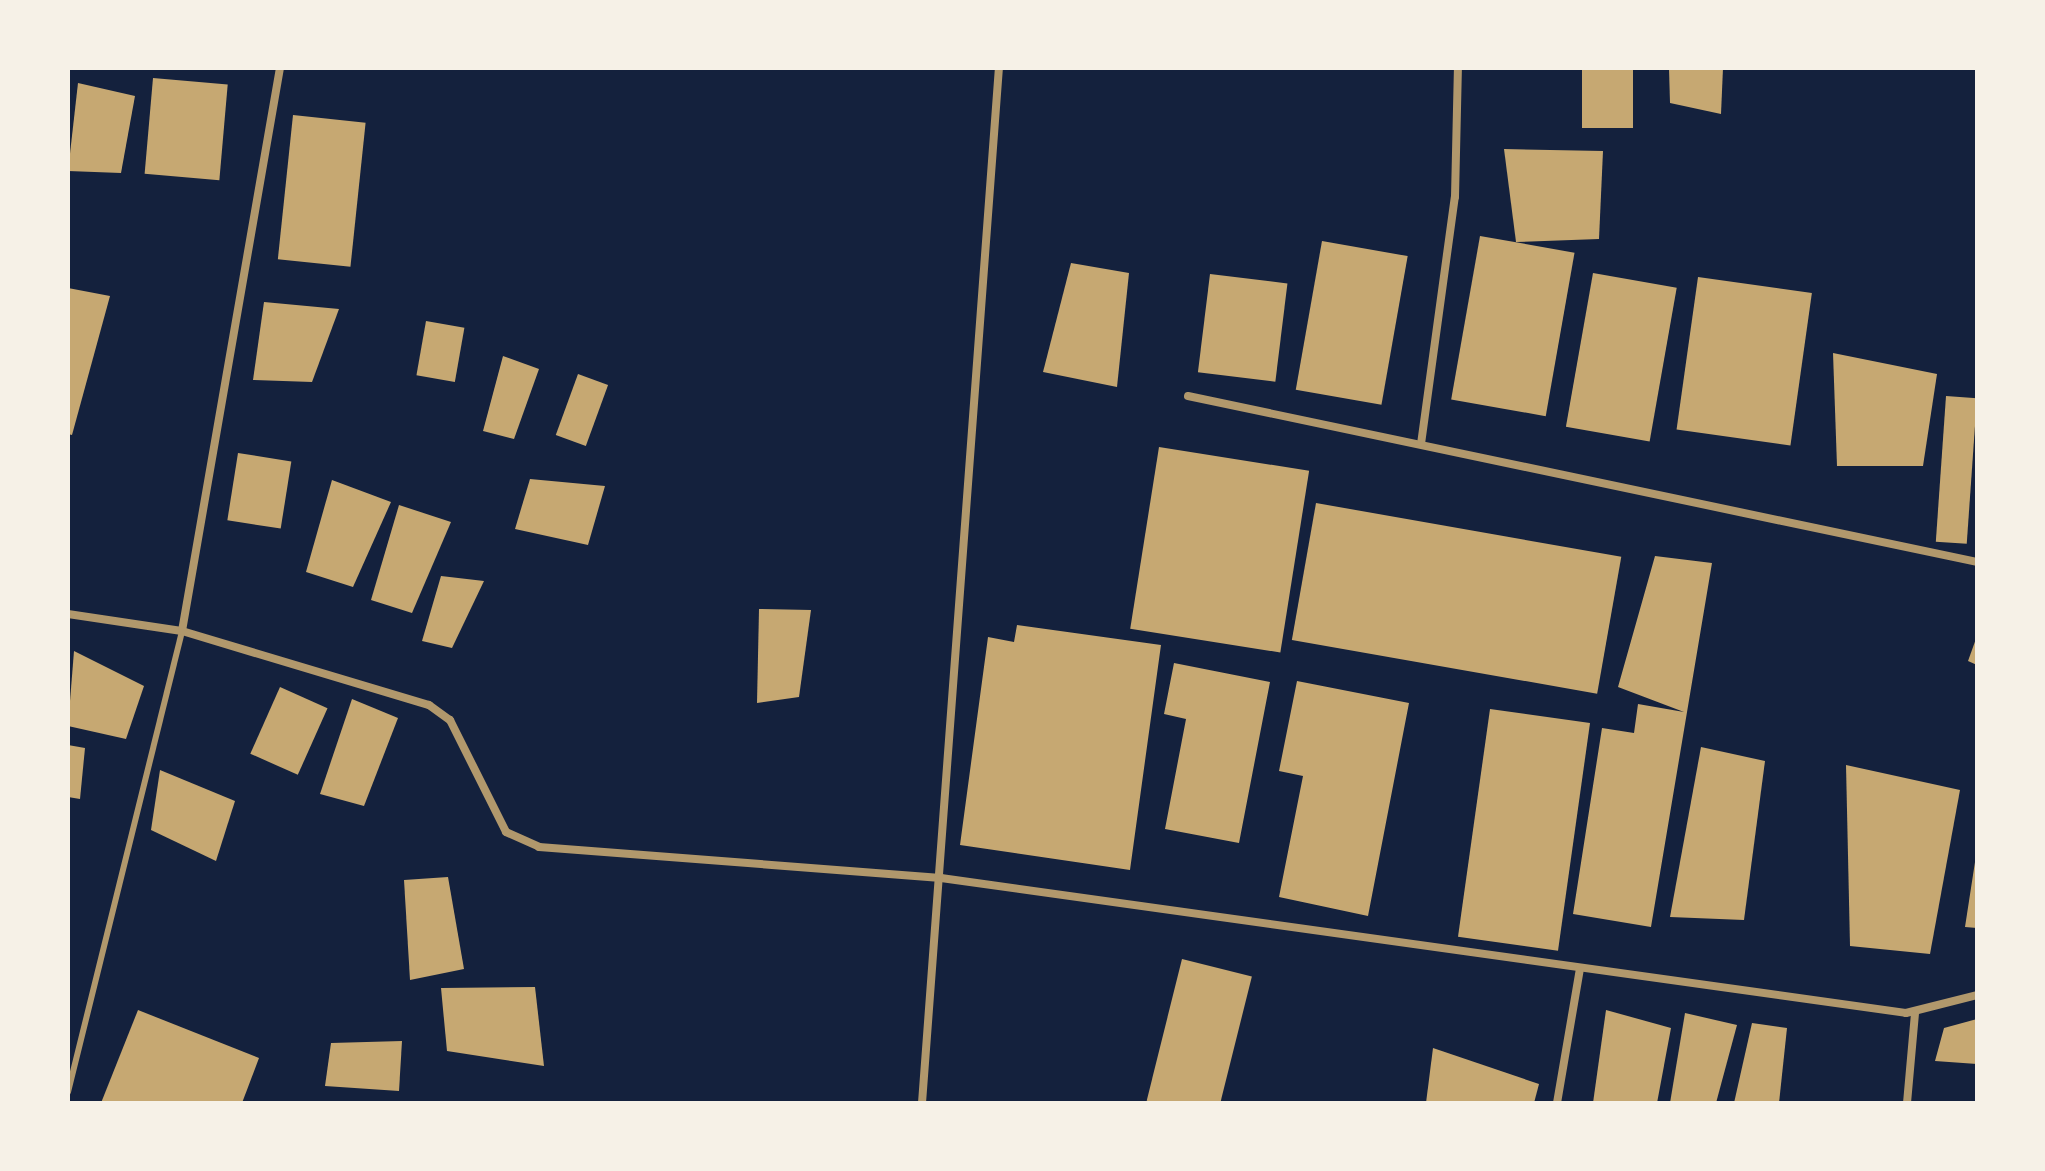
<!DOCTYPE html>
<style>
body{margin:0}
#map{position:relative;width:2045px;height:1171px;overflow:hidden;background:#14213d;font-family:Signika,sans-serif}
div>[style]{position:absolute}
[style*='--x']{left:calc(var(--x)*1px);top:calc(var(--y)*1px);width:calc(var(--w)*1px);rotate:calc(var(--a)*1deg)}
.building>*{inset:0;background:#c6a872;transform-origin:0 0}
.service>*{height:6px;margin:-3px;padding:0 3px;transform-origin:3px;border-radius:3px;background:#b1986c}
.minor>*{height:8px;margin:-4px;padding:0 4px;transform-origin:4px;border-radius:4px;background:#b1986c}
span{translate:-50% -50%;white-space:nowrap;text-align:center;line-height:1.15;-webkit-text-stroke:8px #f6f1e7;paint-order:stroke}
.frame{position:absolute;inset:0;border:70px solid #f6f1e7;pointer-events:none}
</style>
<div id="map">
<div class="building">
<i style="left:1582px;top:68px;width:51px;height:60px"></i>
<i style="clip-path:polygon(1669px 68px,1723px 68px,1721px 114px,1670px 103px)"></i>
<i style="left:153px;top:78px;width:75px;height:96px;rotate:5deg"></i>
<i style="clip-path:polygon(78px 83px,135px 96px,121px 173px,68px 171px)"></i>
<i style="left:293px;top:115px;width:73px;height:145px;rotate:6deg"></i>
<i style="clip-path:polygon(1504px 149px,1603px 151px,1599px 239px,1516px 242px)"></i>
<i style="left:1480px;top:236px;width:96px;height:166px;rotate:10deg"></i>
<i style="left:1322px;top:241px;width:87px;height:151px;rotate:10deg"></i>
<i style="clip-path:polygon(1071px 263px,1129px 273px,1117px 387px,1043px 372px)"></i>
<i style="left:1593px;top:273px;width:85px;height:156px;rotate:10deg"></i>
<i style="left:1210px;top:274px;width:78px;height:99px;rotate:7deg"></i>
<i style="left:1698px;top:277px;width:115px;height:154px;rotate:8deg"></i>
<i style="clip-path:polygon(68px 288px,110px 296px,72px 435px,68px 434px)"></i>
<i style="clip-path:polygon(264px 302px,339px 309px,312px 382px,253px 380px)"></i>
<i style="left:426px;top:321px;width:39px;height:55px;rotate:10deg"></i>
<i style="clip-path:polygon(1833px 353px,1937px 374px,1923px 466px,1837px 466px)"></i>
<i style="clip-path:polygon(503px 356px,539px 369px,514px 439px,483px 431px)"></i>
<i style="left:578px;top:374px;width:32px;height:65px;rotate:20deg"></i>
<i style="left:1946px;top:396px;width:31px;height:146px;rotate:4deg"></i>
<i style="left:1159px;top:447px;width:152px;height:184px;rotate:9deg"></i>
<i style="left:238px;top:453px;width:54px;height:68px;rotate:9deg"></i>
<i style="clip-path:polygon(530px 479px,605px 486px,588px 545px,515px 529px)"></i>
<i style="clip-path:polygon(332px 480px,391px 502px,353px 587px,306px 572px)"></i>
<i style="left:1316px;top:503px;width:310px;height:139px;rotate:10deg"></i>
<i style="clip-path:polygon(399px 505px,451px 522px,412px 613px,371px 600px)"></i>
<i style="clip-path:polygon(1655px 556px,1712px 563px,1651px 927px,1573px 914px,1602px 728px,1634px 733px,1638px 704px,1684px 712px,1618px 687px)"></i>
<i style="clip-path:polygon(441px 576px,484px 581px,452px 648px,422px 641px)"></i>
<i style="clip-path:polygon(759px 609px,811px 610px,799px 697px,757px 703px)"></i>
<i style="clip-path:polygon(1017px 625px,1161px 645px,1130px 870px,960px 845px,988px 637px,1014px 642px)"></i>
<i style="clip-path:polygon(1977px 636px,1977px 665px,1968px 661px)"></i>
<i style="clip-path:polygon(74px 651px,144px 686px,126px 739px,68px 726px)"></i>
<i style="clip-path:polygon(1174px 663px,1270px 682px,1239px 843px,1165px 829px,1186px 719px,1164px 714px)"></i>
<i style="clip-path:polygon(1297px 681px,1409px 703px,1368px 916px,1279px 897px,1303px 776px,1279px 771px)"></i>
<i style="left:280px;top:687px;width:52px;height:73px;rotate:24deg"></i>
<i style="clip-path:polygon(352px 699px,398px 718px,364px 806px,320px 794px)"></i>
<i style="left:1490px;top:709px;width:101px;height:230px;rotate:8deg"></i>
<i style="clip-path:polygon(68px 745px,85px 748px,80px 799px,68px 797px)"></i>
<i style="clip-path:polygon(1701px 747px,1765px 761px,1744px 920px,1670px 917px)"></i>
<i style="clip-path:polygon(1846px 765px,1960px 790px,1930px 954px,1850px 946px)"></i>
<i style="clip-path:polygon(160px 770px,235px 801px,216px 861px,151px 830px)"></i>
<i style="clip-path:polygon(1975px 862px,1977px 862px,1977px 928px,1965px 927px)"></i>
<i style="clip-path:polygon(448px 877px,464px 969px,410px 980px,404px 880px)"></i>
<i style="left:1182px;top:959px;width:72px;height:146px;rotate:14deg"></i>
<i style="clip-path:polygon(535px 987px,544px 1066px,447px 1051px,441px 988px)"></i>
<i style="clip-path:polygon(138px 1010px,259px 1058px,242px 1103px,101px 1103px)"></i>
<i style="clip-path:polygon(1606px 1010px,1671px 1028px,1657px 1103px,1593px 1103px)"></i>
<i style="clip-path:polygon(1685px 1013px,1737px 1025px,1716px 1103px,1670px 1103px)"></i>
<i style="clip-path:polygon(1977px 1019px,1977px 1064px,1935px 1061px,1944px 1028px)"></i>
<i style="clip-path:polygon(1752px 1023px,1787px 1028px,1779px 1103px,1734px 1103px)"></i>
<i style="clip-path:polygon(402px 1041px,399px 1091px,325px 1086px,331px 1043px)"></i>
<i style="clip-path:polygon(1433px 1048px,1539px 1084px,1534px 1103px,1426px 1103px)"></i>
</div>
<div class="service">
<i style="--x:68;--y:1092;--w:475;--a:-76.1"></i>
</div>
<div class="minor">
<i style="--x:1188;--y:396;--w:806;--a:11.88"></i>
<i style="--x:1421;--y:444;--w:249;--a:-82.2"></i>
<i style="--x:1455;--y:197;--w:129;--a:-88.7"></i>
<i style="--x:68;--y:614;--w:115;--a:8.5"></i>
<i style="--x:182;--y:631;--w:258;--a:16.7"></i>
<i style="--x:429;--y:705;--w:26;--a:36"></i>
<i style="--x:450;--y:720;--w:125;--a:63.4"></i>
<i style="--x:506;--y:832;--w:36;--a:24"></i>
<i style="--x:539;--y:847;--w:403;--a:4.4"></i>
<i style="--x:941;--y:878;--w:974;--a:7.96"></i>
<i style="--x:1906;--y:1013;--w:73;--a:-14.2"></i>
<i style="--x:182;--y:631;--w:571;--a:-80.13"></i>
<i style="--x:922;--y:1103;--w:1038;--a:-85.75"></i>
<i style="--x:1557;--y:1103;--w:137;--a:-80.3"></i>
<i style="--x:1907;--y:1103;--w:90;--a:-84.9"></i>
</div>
<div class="frame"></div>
</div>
